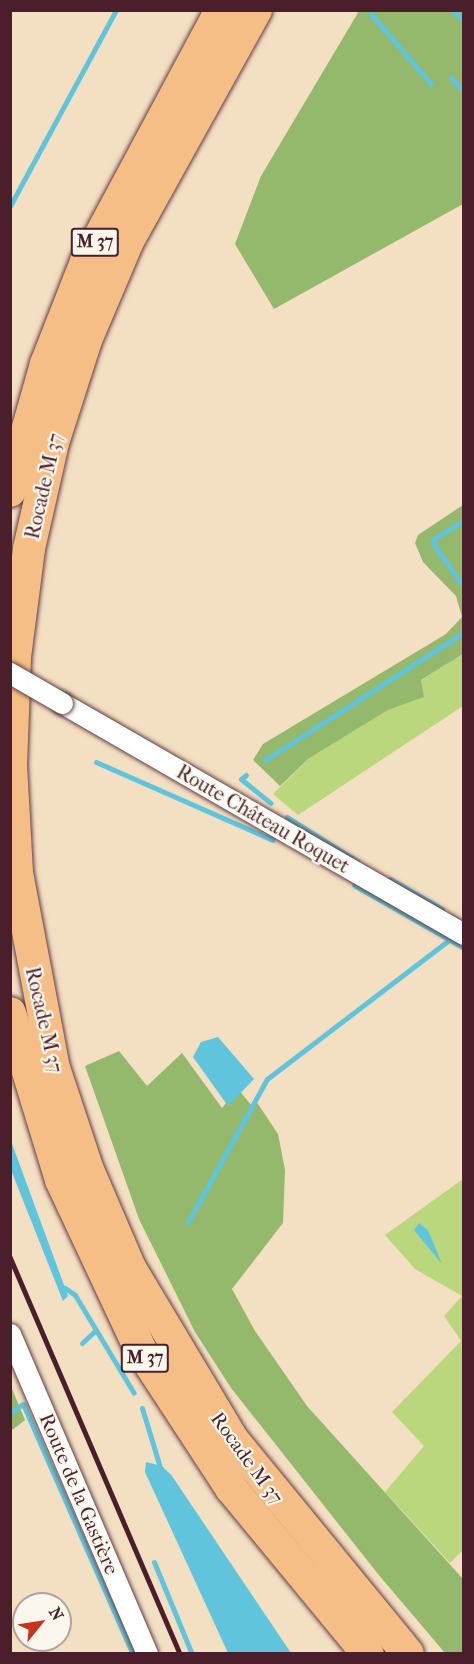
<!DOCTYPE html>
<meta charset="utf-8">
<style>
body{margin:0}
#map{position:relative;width:474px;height:1664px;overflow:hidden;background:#f3dfc2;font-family:"IM FELL French Canon",serif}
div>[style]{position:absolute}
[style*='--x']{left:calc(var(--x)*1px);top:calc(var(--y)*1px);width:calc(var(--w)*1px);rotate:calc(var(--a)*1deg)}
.green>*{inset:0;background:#bbd77d}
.forest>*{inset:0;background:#94b86c}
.water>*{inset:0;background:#5fc4dc}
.stream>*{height:5px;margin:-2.5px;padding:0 2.5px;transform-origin:2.5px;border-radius:2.5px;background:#5fc4dc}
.roads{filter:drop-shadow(0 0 2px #633c42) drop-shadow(0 0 2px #633c42)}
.minor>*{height:21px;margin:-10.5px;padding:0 10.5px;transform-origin:10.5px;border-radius:10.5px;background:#fff}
.highway>*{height:32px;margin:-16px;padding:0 16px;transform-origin:16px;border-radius:16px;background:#f6be87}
.rail>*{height:4.5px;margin:-2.25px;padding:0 2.25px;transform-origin:2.25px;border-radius:2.25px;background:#4a1f2b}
.bridges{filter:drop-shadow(0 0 2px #633c42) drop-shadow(0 0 2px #633c42)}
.minor-bridge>*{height:21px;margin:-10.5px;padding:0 10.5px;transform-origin:10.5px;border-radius:10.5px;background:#fff}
span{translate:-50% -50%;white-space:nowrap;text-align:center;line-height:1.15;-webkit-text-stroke:4.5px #fbf7ec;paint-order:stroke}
.shield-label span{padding:2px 4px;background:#fbf7ec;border:2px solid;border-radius:4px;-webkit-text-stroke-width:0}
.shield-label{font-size:18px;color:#4a1f2b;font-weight:700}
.street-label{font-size:20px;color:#4a1f2b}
.frame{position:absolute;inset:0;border:12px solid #4a1f2b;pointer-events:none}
.north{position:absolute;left:12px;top:1592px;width:60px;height:60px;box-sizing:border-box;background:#fbf7ec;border:2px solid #b4a19f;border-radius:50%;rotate:60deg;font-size:16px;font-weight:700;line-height:24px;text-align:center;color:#4a1f2b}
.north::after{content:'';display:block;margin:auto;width:21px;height:27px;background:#c8321e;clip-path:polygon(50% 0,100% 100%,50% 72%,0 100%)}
</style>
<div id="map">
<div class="green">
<i style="clip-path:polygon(463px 654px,463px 706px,298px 815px,273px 794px,308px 759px,388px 710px,423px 697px,420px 681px)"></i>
<i style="clip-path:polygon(463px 1179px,463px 1550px,450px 1563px,385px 1492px,424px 1446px,392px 1412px,461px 1341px,444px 1316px,462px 1296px,415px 1269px,385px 1235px)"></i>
</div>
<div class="forest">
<i style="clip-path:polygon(359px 11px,463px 11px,463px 204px,274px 309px,235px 244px,261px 176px)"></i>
<i style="clip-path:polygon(463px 505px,463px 654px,421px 680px,424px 697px,388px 710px,308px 759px,280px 786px,253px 760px,263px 744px,446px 634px,462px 617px,456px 596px,423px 562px,415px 543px,418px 535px)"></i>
<i style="clip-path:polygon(119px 1051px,147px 1086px,182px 1053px,222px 1108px,238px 1089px,252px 1106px,256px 1101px,278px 1134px,285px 1170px,283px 1223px,232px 1289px,255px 1331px,307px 1406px,463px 1579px,463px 1653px,445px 1653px,378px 1574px,231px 1388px,195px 1332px,139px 1219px,85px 1066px)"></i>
<i style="clip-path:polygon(10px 1384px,25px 1420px,11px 1431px,10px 1431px)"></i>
</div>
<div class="water">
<i style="clip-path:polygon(218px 1037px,254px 1079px,228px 1106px,193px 1057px,201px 1042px)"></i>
<i style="clip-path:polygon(11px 1141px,68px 1296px,63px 1301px,11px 1170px)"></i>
<i style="clip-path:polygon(419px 1223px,428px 1230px,442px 1264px,414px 1230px)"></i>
<i style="clip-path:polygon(146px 1462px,162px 1466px,172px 1476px,291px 1653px,228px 1653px,145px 1472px)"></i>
</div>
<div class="stream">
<i style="--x:453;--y:10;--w:16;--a:47"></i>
<i style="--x:371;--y:14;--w:92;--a:49.4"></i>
<i style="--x:451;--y:78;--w:19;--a:47"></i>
<i style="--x:10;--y:206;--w:223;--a:-61.6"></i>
<i style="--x:464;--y:520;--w:36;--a:148"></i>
<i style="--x:434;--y:539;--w:6;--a:90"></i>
<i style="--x:434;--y:545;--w:52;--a:54.5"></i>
<i style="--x:265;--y:760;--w:237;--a:-32.7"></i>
<i style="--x:96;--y:762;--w:193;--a:23.8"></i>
<i style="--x:246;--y:775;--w:6;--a:141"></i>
<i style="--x:241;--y:779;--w:38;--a:39"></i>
<i style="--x:287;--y:817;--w:83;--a:32.2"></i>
<i style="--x:390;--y:879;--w:60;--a:30"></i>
<i style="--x:354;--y:885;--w:127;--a:29.8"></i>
<i style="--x:188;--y:1222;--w:163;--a:-61.1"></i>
<i style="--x:267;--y:1079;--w:229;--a:-37.4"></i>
<i style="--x:65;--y:1288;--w:12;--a:35"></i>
<i style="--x:75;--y:1295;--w:114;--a:59"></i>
<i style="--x:82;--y:1343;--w:19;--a:-43"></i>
<i style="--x:142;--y:1408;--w:59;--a:73.1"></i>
<i style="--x:10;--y:1413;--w:16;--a:-35"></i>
<i style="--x:23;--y:1404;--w:273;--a:66.3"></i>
<i style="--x:154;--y:1562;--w:100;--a:67.6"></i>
</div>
<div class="roads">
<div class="minor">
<i style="--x:62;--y:703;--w:464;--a:29.9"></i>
<i style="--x:10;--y:1334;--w:348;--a:66.8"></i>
</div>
<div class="highway">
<i style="--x:256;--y:10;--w:264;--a:119"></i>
<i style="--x:128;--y:241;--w:108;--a:113"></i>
<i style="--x:86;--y:340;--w:108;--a:107.8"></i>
<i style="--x:53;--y:443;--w:109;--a:102.8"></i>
<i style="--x:29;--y:549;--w:109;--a:97.4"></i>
<i style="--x:15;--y:657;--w:108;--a:92.1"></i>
<i style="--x:11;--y:765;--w:108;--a:86.8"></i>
<i style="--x:17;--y:873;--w:198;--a:79.3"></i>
<i style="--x:54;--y:1068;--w:108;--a:71.6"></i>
<i style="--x:88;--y:1170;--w:107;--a:66.8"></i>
<i style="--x:130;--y:1268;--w:200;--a:59.1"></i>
<i style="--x:233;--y:1440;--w:276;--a:50.7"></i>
<i style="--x:10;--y:491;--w:132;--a:-74.2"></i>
<i style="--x:46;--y:364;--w:110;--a:-68.6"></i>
<i style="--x:86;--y:262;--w:286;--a:-61.8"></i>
<i style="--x:10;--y:1013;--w:175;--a:73"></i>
<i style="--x:61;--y:1180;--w:187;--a:64.9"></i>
<i style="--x:140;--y:1349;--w:166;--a:56.8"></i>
<i style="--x:231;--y:1488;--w:215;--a:50.5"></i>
</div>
</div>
<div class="rail">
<i style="--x:10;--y:1257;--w:432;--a:66.8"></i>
</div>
<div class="bridges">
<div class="minor-bridge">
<i style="--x:10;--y:673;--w:60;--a:30"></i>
</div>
</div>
<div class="shield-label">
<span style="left:95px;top:242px">M 37</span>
<span style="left:145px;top:1358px">M 37</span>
</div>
<div class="street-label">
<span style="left:44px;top:486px;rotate:-77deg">Rocade M 37</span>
<span style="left:263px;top:819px;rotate:30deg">Route Château Roquet</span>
<span style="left:44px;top:1020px;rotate:77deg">Rocade M 37</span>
<span style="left:247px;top:1458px;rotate:54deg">Rocade M 37</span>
<span style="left:79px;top:1494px;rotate:67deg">Route de la Gastière</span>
</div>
<div class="frame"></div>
<div class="north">N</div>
</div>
